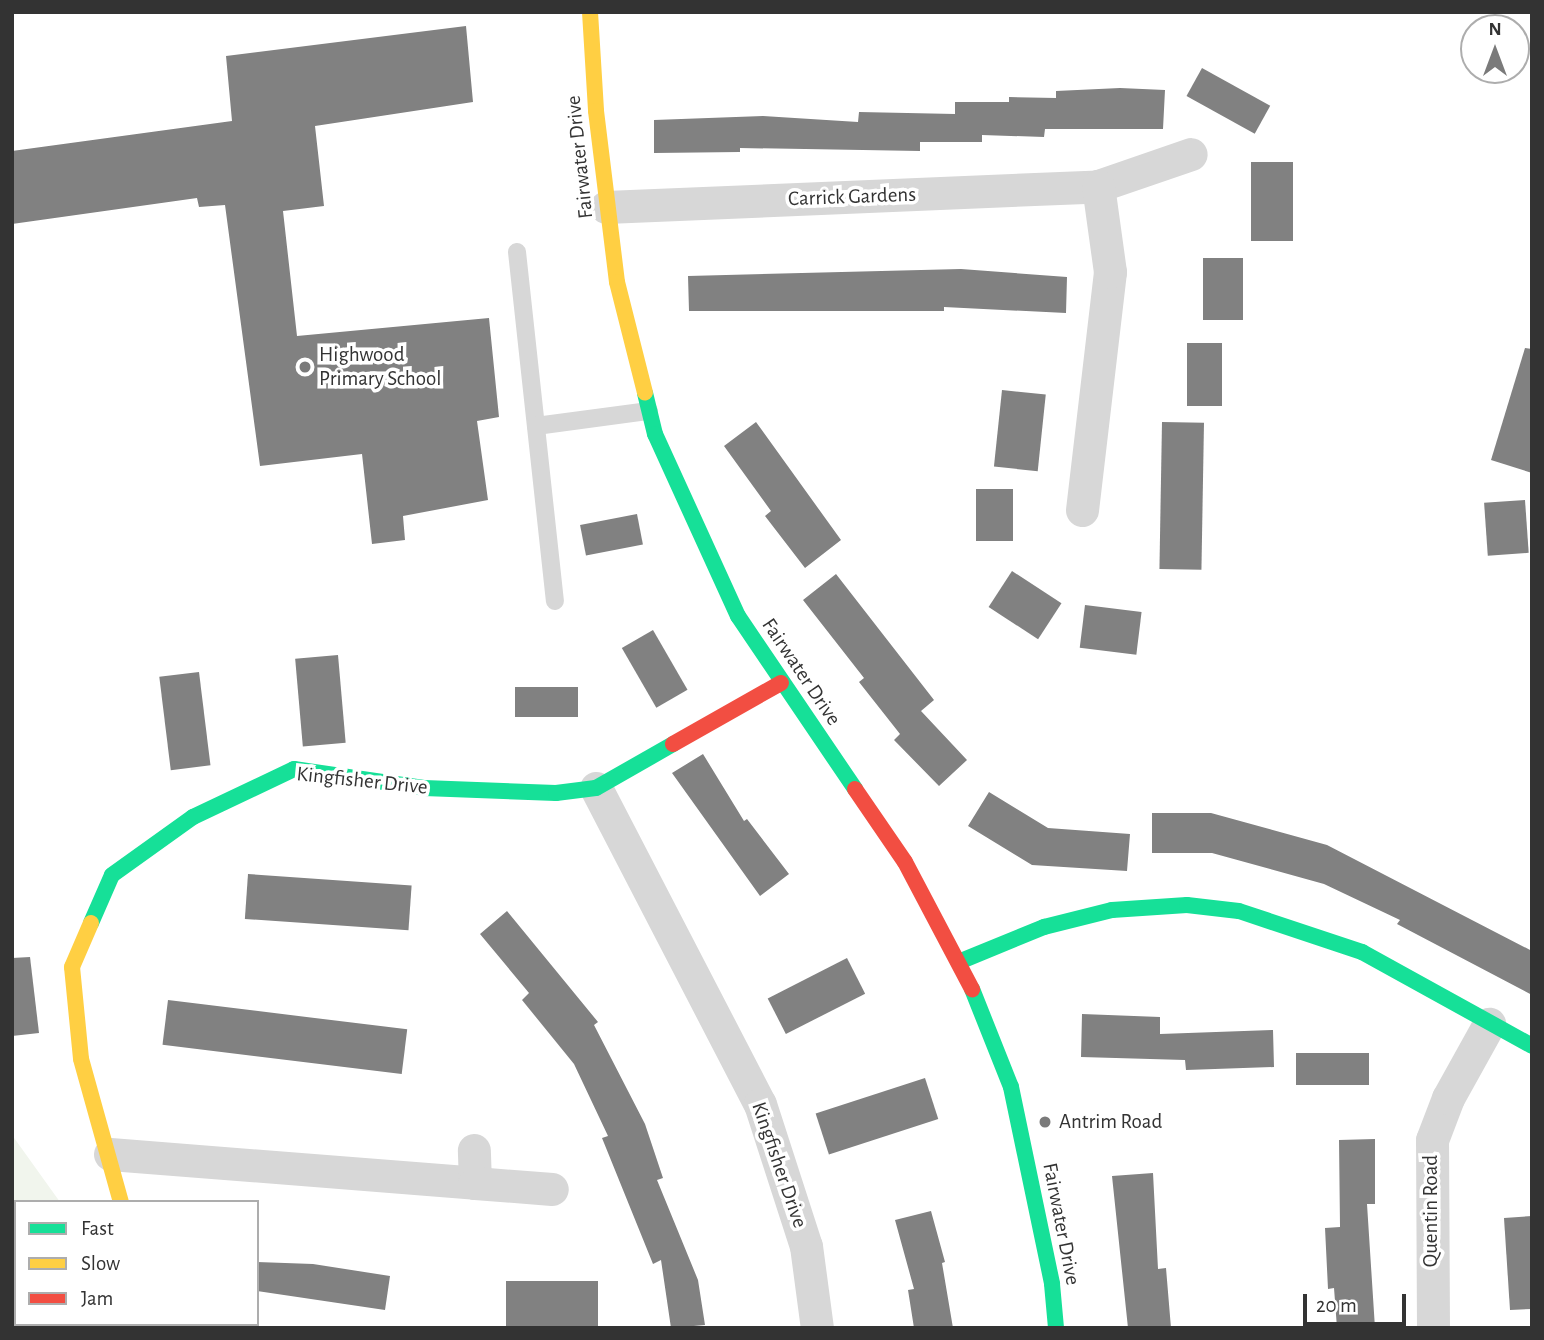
<!DOCTYPE html>
<style>
body{margin:0}
#map{position:relative;width:1544px;height:1340px;overflow:hidden;background:#fff;font-family:"Alegreya Sans",sans-serif}
div>[style]{position:absolute}
[style*='--x']{left:calc(var(--x)*1px);top:calc(var(--y)*1px);width:calc(var(--w)*1px);rotate:calc(var(--a)*1deg)}
.green>*{inset:0;background:#f1f5ed}
.building>*{inset:0;background:#818181;transform-origin:0 0}
.lane>*{height:18px;margin:-9px;padding:0 9px;transform-origin:9px;border-radius:9px;background:#d7d7d7}
.street>*{height:33px;margin:-16.5px;padding:0 16.5px;transform-origin:16.5px;border-radius:16.5px;background:#d7d7d7}
.fast>*{height:16px;margin:-8px;padding:0 8px;transform-origin:8px;border-radius:8px;background:#16e098}
.slow>*{height:16px;margin:-8px;padding:0 8px;transform-origin:8px;border-radius:8px;background:#ffcf43}
.jam>*{height:16px;margin:-8px;padding:0 8px;transform-origin:8px;border-radius:8px;background:#f24e42}
.dots>*{width:19px;height:19px;translate:-50% -50%;box-sizing:border-box;border:4px solid #fff;border-radius:50%}
span{translate:-50% -50%;white-space:nowrap;text-align:center;line-height:1.15;-webkit-text-stroke:7px #fff;paint-order:stroke}
.street-label{font-size:21px;color:#333}
.poi-label{font-size:21px;color:#333}
.left{translate:0 -50%;text-align:left}
.frame{position:absolute;inset:0;border:14px solid #333;pointer-events:none}
.legend{position:absolute;left:14px;top:1200px;width:245px;height:126px;box-sizing:border-box;background:#fff;border:2px solid #adadad;margin:0;padding:9px 12px;list-style:none;font-size:21px;color:#333}
.legend li{display:flex;align-items:center;gap:14px;height:35px}
.legend b{width:35px;border:2px solid #adadad}
.north{position:absolute;left:1460px;top:14px;width:70px;height:70px;box-sizing:border-box;background:#fff;border:2px solid #adadad;border-radius:50%;rotate:0deg;font-size:19px;font-weight:700;line-height:28px;text-align:center;color:#333}
.north::after{content:'';display:block;margin:auto;width:24px;height:32px;background:#7a7a7a;clip-path:polygon(50% 0,100% 100%,50% 72%,0 100%)}
.scale{position:absolute;left:1303px;top:1294px;width:103px;height:32px;box-sizing:border-box;border:4px solid #333;border-top:0;padding-left:9px;font-size:21px;line-height:24px;white-space:nowrap;color:#333;-webkit-text-stroke:5px #fff;paint-order:stroke}
</style>
<div id="map">
<div class="green">
<i style="clip-path:polygon(12px 1135px,60px 1202px,16px 1202px,16px 1324px,109px 1328px,12px 1328px)"></i>
</div>
<div class="building">
<i style="clip-path:polygon(466px 26px,473px 102px,315px 126px,324px 206px,283px 211px,297px 336px,489px 318px,499px 417px,477px 421px,488px 500px,403px 516px,405px 540px,372px 544px,362px 454px,260px 466px,225px 205px,199px 207px,197px 198px,12px 224px,12px 151px,232px 121px,226px 56px)"></i>
<i style="left:1202px;top:68px;width:78px;height:32px;rotate:29deg"></i>
<i style="clip-path:polygon(1120px 88px,1165px 90px,1163px 129px,1045px 129px,1044px 137px,982px 135px,982px 142px,920px 142px,920px 151px,740px 148px,740px 152px,654px 153px,654px 120px,763px 116px,858px 122px,859px 112px,955px 114px,955px 102px,1009px 102px,1009px 97px,1056px 98px,1056px 91px)"></i>
<i style="left:1251px;top:162px;width:42px;height:79px"></i>
<i style="left:1203px;top:258px;width:40px;height:62px"></i>
<i style="clip-path:polygon(961px 269px,1067px 277px,1066px 313px,944px 307px,944px 311px,689px 311px,688px 276px)"></i>
<i style="left:1187px;top:343px;width:35px;height:63px"></i>
<i style="clip-path:polygon(1525px 348px,1532px 349px,1532px 473px,1491px 460px)"></i>
<i style="left:1002px;top:390px;width:44px;height:77px;rotate:6deg"></i>
<i style="clip-path:polygon(756px 422px,841px 540px,805px 568px,765px 516px,771px 511px,724px 446px)"></i>
<i style="left:1162px;top:422px;width:42px;height:147px;rotate:1deg"></i>
<i style="left:976px;top:489px;width:37px;height:52px"></i>
<i style="left:1525px;top:500px;width:53px;height:41px;rotate:86deg"></i>
<i style="left:637px;top:514px;width:31px;height:58px;rotate:79deg"></i>
<i style="left:1012px;top:571px;width:59px;height:43px;rotate:33deg"></i>
<i style="clip-path:polygon(836px 574px,934px 700px,921px 711px,967px 760px,939px 786px,894px 740px,900px 734px,859px 682px,864px 678px,803px 600px)"></i>
<i style="left:1085px;top:605px;width:57px;height:43px;rotate:7deg"></i>
<i style="left:653px;top:630px;width:69px;height:36px;rotate:60deg"></i>
<i style="left:338px;top:655px;width:88px;height:43px;rotate:85deg"></i>
<i style="left:199px;top:672px;width:94px;height:40px;rotate:83deg"></i>
<i style="left:578px;top:687px;width:30px;height:63px;rotate:90deg"></i>
<i style="clip-path:polygon(703px 754px,744px 821px,747px 819px,789px 874px,760px 896px,672px 773px)"></i>
<i style="clip-path:polygon(989px 792px,1048px 828px,1130px 834px,1127px 871px,1032px 865px,968px 826px)"></i>
<i style="clip-path:polygon(1152px 813px,1211px 813px,1327px 845px,1532px 951px,1532px 995px,1397px 924px,1400px 920px,1324px 884px,1212px 853px,1152px 853px)"></i>
<i style="left:248px;top:874px;width:164px;height:45px;rotate:4deg"></i>
<i style="clip-path:polygon(507px 911px,598px 1022px,594px 1025px,645px 1124px,663px 1178px,657px 1180px,698px 1280px,705px 1325px,671px 1328px,661px 1260px,653px 1264px,602px 1138px,608px 1136px,574px 1064px,522px 1000px,529px 993px,480px 934px)"></i>
<i style="clip-path:polygon(30px 957px,39px 1033px,12px 1036px,12px 958px)"></i>
<i style="left:847px;top:958px;width:40px;height:89px;rotate:63deg"></i>
<i style="left:168px;top:1000px;width:241px;height:45px;rotate:7deg"></i>
<i style="clip-path:polygon(1082px 1014px,1160px 1017px,1160px 1034px,1273px 1030px,1274px 1067px,1186px 1070px,1185px 1060px,1081px 1057px)"></i>
<i style="left:1296px;top:1053px;width:73px;height:32px"></i>
<i style="left:925px;top:1078px;width:43px;height:115px;rotate:72deg"></i>
<i style="clip-path:polygon(1375px 1139px,1375px 1204px,1367px 1204px,1375px 1328px,1337px 1328px,1334px 1288px,1328px 1289px,1325px 1228px,1340px 1227px,1339px 1140px)"></i>
<i style="clip-path:polygon(1153px 1173px,1158px 1269px,1166px 1268px,1171px 1328px,1128px 1328px,1112px 1176px)"></i>
<i style="clip-path:polygon(931px 1211px,945px 1262px,942px 1263px,953px 1328px,914px 1328px,908px 1290px,914px 1289px,895px 1220px)"></i>
<i style="clip-path:polygon(1532px 1216px,1532px 1309px,1510px 1310px,1504px 1218px)"></i>
<i style="clip-path:polygon(257px 1262px,313px 1264px,390px 1276px,385px 1310px,257px 1291px)"></i>
<i style="left:506px;top:1281px;width:92px;height:47px"></i>
</div>
<div class="lane">
<i style="--x:517;--y:252;--w:351;--a:83.8"></i>
<i style="--x:536;--y:426;--w:114;--a:-7.6"></i>
</div>
<div class="street">
<i style="--x:606;--y:207;--w:492;--a:-2.4"></i>
<i style="--x:1098;--y:186;--w:98;--a:-19"></i>
<i style="--x:1082;--y:510;--w:240;--a:-83.3"></i>
<i style="--x:1110;--y:272;--w:87;--a:-97.9"></i>
<i style="--x:596;--y:788;--w:356;--a:62.6"></i>
<i style="--x:760;--y:1104;--w:149;--a:72.1"></i>
<i style="--x:806;--y:1246;--w:83;--a:82.4"></i>
<i style="--x:110;--y:1154;--w:366;--a:4.5"></i>
<i style="--x:475;--y:1183;--w:33;--a:-92"></i>
<i style="--x:475;--y:1183;--w:77;--a:4.5"></i>
<i style="--x:145;--y:1324;--w:4;--a:76"></i>
<i style="--x:1433;--y:1328;--w:188;--a:-90.3"></i>
<i style="--x:1432;--y:1140;--w:45;--a:-69.1"></i>
<i style="--x:1448;--y:1098;--w:85;--a:-61"></i>
</div>
<div class="fast">
<i style="--x:645;--y:393;--w:42;--a:76.3"></i>
<i style="--x:655;--y:434;--w:200;--a:65.5"></i>
<i style="--x:738;--y:616;--w:209;--a:55.9"></i>
<i style="--x:91;--y:923;--w:52;--a:-66.4"></i>
<i style="--x:112;--y:875;--w:100;--a:-35.6"></i>
<i style="--x:193;--y:817;--w:112;--a:-25.4"></i>
<i style="--x:294;--y:769;--w:131;--a:8.3"></i>
<i style="--x:424;--y:788;--w:132;--a:2.2"></i>
<i style="--x:556;--y:793;--w:40;--a:-7.1"></i>
<i style="--x:596;--y:788;--w:89;--a:-29.7"></i>
<i style="--x:961;--y:961;--w:90;--a:-22.3"></i>
<i style="--x:1044;--y:927;--w:70;--a:-14"></i>
<i style="--x:1112;--y:910;--w:75;--a:-3.8"></i>
<i style="--x:1187;--y:905;--w:52;--a:6.6"></i>
<i style="--x:1239;--y:911;--w:130;--a:18.4"></i>
<i style="--x:1362;--y:952;--w:194;--a:28.9"></i>
<i style="--x:972;--y:989;--w:105;--a:68.3"></i>
<i style="--x:1011;--y:1087;--w:201;--a:78.2"></i>
<i style="--x:1052;--y:1284;--w:44;--a:84.8"></i>
</div>
<div class="slow">
<i style="--x:590;--y:12;--w:99;--a:86.5"></i>
<i style="--x:596;--y:111;--w:172;--a:83"></i>
<i style="--x:617;--y:282;--w:114;--a:75.8"></i>
<i style="--x:91;--y:923;--w:48;--a:113.4"></i>
<i style="--x:72;--y:967;--w:92;--a:84.4"></i>
<i style="--x:81;--y:1059;--w:148;--a:74.4"></i>
</div>
<div class="jam">
<i style="--x:673;--y:744;--w:124;--a:-29.5"></i>
<i style="--x:855;--y:789;--w:88;--a:55.6"></i>
<i style="--x:905;--y:862;--w:144;--a:62.2"></i>
</div>
<div class="dots">
<i style="left:305px;top:367px;background:#7a7a7a"></i>
<i style="left:1045px;top:1122px;background:#7a7a7a"></i>
</div>
<div class="street-label">
<span style="left:580px;top:157px;rotate:-96deg">Fairwater Drive</span>
<span style="left:852px;top:197px;rotate:-2deg">Carrick Gardens</span>
<span style="left:801px;top:672px;rotate:56deg">Fairwater Drive</span>
<span style="left:362px;top:781px;rotate:6deg">Kingfisher Drive</span>
<span style="left:779px;top:1165px;rotate:71deg">Kingfisher Drive</span>
<span style="left:1431px;top:1211px;rotate:-90deg">Quentin Road</span>
<span style="left:1061px;top:1224px;rotate:79deg">Fairwater Drive</span>
</div>
<div class="poi-label">
<span class="left" style="left:319px;top:367px">Highwood<br>Primary School</span>
<span class="left" style="left:1059px;top:1122px">Antrim Road</span>
</div>
<div class="frame"></div>
<ul class="legend">
<li><b style="height:9px;background:#16e098"></b>Fast</li>
<li><b style="height:9px;background:#ffcf43"></b>Slow</li>
<li><b style="height:9px;background:#f24e42"></b>Jam</li>
</ul>
<div class="north">N</div>
<div class="scale">20 m</div>
</div>
